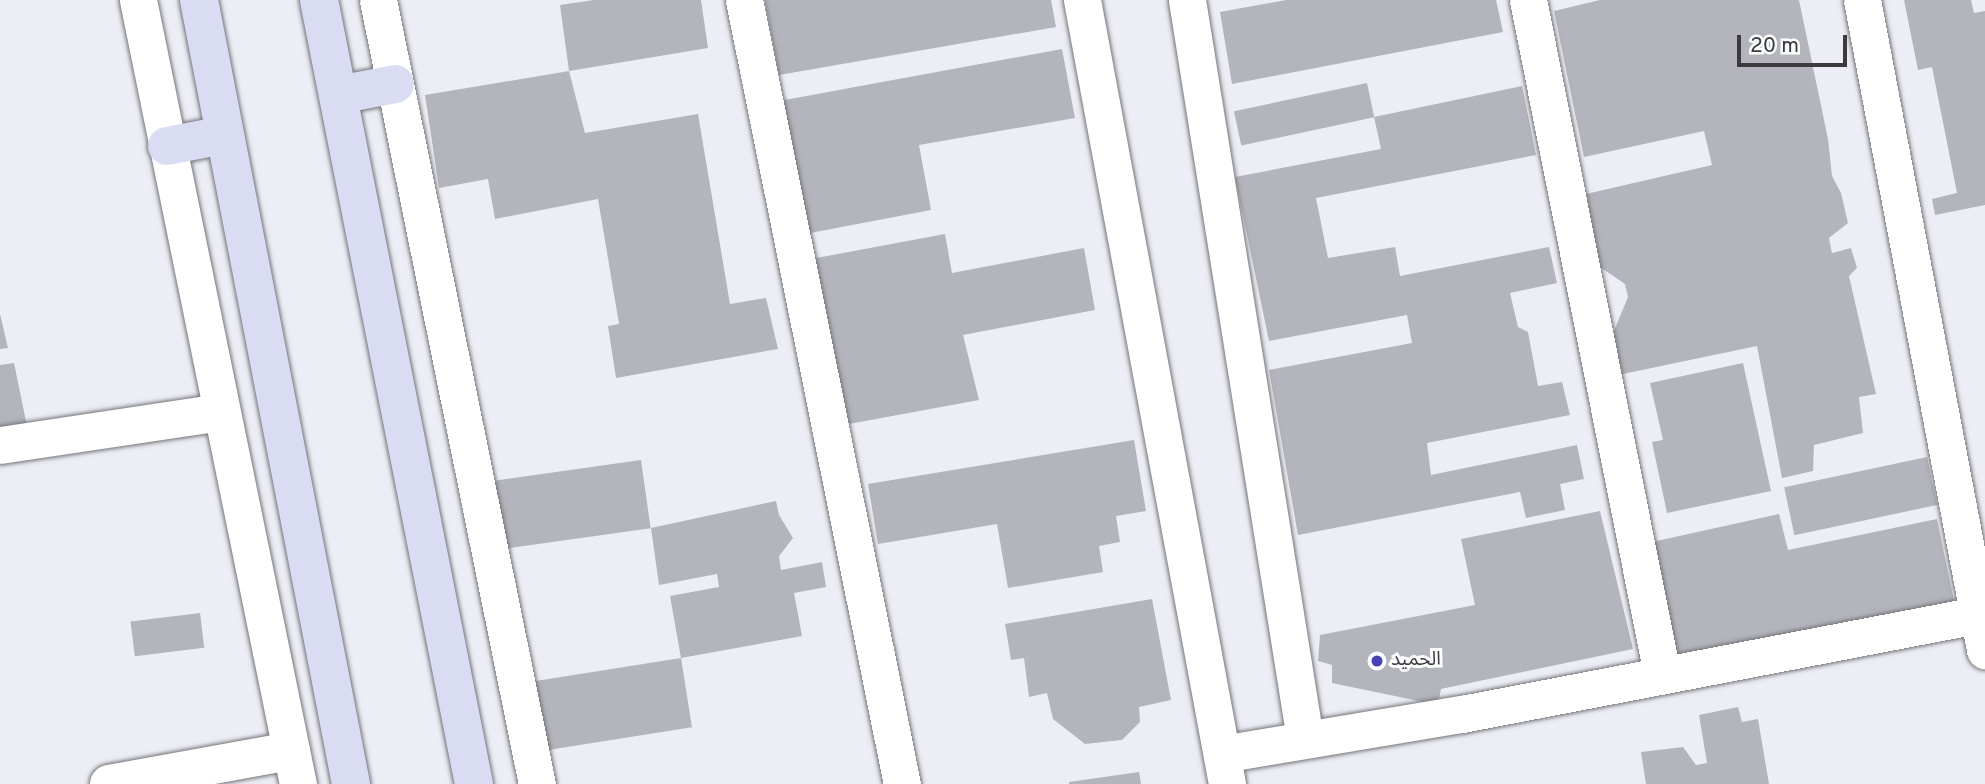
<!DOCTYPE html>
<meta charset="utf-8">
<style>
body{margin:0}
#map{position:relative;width:1985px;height:784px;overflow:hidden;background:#edeef5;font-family:Overpass,"Noto Sans Arabic",sans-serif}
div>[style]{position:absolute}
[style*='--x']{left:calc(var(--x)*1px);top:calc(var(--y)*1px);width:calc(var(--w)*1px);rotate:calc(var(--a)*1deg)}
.building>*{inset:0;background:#b4b5bc;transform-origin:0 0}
.roads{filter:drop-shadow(0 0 2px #74757b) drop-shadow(0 0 2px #74757b)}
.minor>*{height:37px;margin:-18.5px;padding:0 18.5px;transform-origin:18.5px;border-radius:18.5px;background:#fff}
.tertiary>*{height:38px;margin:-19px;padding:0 19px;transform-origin:19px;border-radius:19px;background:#fff}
.secondary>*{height:38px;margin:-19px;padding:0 19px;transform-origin:19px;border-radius:19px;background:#dadcf4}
.dots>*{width:19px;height:19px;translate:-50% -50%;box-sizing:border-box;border:4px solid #fbfcfe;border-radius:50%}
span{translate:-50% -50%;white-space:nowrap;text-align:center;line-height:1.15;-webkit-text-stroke:6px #fbfcfe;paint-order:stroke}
.poi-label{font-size:19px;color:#3b3b3e}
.left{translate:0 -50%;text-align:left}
.scale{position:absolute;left:1737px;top:35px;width:110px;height:32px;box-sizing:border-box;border:4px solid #3b3b3e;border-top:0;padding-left:9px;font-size:21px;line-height:24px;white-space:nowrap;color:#3b3b3e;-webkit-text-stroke:5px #fbfcfe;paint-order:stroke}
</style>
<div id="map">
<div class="building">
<i style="clip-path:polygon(594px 0,701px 0,708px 48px,569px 71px,560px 5px)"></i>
<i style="clip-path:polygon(765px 0,1051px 0,1056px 27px,779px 75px)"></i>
<i style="clip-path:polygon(1286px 0,1496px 0,1503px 32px,1232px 84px,1220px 12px)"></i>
<i style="clip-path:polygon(1600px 0,1799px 0,1828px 139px,1832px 176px,1841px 193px,1848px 223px,1829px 238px,1832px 253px,1851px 248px,1857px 268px,1849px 276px,1876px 394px,1859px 397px,1863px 433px,1814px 445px,1813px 471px,1782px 478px,1757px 346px,1618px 375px,1611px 338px,1628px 297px,1625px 284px,1600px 267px,1586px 194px,1712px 165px,1704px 131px,1584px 157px,1554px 11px)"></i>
<i style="clip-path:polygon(1904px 0,1971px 0,1974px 13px,1985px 11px,1985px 205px,1935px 215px,1932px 199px,1957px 193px,1932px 67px,1918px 70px)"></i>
<i style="clip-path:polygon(1062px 49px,1075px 118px,919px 145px,931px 210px,805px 234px,779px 101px)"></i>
<i style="clip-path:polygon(569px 71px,585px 133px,698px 114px,730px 304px,766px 298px,778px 349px,616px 378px,608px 326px,619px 324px,598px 199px,495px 219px,488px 179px,439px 188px,425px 95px)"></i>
<i style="left:1367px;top:83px;width:35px;height:136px;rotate:78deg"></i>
<i style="clip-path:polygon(1522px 86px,1536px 155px,1316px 198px,1328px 258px,1395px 247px,1400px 276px,1549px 247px,1557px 283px,1510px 293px,1518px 327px,1528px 332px,1538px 386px,1562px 382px,1570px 415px,1427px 443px,1431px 475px,1577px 445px,1584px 479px,1560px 484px,1565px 510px,1526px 518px,1520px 492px,1298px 535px,1269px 370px,1412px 343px,1407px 315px,1269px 341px,1235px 177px,1381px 149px,1374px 117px)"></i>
<i style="clip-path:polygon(945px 234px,952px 273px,1084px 248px,1095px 310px,963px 335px,979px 400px,849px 424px,830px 359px,811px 259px)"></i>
<i style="clip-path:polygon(0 314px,8px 348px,0 349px)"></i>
<i style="clip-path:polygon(14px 363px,27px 426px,0 432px,0 365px)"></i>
<i style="clip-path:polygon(1743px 363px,1771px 491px,1667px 513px,1652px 442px,1663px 440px,1650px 383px)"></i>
<i style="clip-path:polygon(1134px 440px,1146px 511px,1116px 516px,1120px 542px,1099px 546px,1103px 572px,1008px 588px,997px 524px,878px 544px,868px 484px)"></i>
<i style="left:1927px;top:457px;width:49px;height:146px;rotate:78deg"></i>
<i style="left:641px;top:460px;width:69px;height:150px;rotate:82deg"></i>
<i style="clip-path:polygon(776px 501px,779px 515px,793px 538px,779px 556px,781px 570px,822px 562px,826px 587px,794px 593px,802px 636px,681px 658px,670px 596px,719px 587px,717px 574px,659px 585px,651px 528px)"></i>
<i style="clip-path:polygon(1600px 511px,1633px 649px,1441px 689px,1438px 705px,1332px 683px,1332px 665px,1318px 661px,1320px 635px,1475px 605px,1461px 539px)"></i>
<i style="clip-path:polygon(1779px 514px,1788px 550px,1937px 519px,1954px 601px,1679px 661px,1652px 542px)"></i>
<i style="clip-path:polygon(1152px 599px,1171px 700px,1139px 707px,1140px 722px,1122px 740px,1085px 744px,1053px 719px,1047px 693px,1029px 697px,1024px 658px,1011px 660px,1005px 624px)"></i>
<i style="left:200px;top:613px;width:35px;height:70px;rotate:83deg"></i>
<i style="left:681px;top:658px;width:70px;height:152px;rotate:81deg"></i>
<i style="clip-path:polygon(1738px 707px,1742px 722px,1758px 719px,1769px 784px,1646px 784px,1641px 752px,1683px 747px,1696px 765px,1707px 763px,1699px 715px)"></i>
<i style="clip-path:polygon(1139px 772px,1141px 784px,1069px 784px,1069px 782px)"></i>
</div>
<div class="roads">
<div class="minor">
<i style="--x:138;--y:0;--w:800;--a:78.47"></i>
<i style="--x:378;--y:0;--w:800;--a:78.54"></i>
<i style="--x:744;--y:0;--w:800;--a:78.61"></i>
<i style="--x:1082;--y:0;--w:797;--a:79.52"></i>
<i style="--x:1187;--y:0;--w:748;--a:80.93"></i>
<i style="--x:1528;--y:0;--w:687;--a:78.76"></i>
<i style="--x:1862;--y:0;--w:662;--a:79.28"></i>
<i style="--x:0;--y:445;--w:224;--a:-8.5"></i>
<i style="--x:1222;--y:754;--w:243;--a:-9.5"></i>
<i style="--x:1462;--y:714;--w:524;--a:-10.88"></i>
</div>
<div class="tertiary">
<i style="--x:109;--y:784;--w:185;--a:-10.3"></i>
</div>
<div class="secondary">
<i style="--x:199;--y:0;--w:799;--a:79.03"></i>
<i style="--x:319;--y:0;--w:799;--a:78.82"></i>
<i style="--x:338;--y:95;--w:58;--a:-10.9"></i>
<i style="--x:167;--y:146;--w:58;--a:-10.9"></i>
</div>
</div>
<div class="dots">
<i style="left:1377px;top:661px;background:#4842b8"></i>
</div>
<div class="poi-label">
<span class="left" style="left:1391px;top:661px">الحميد</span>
</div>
<div class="scale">20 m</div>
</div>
